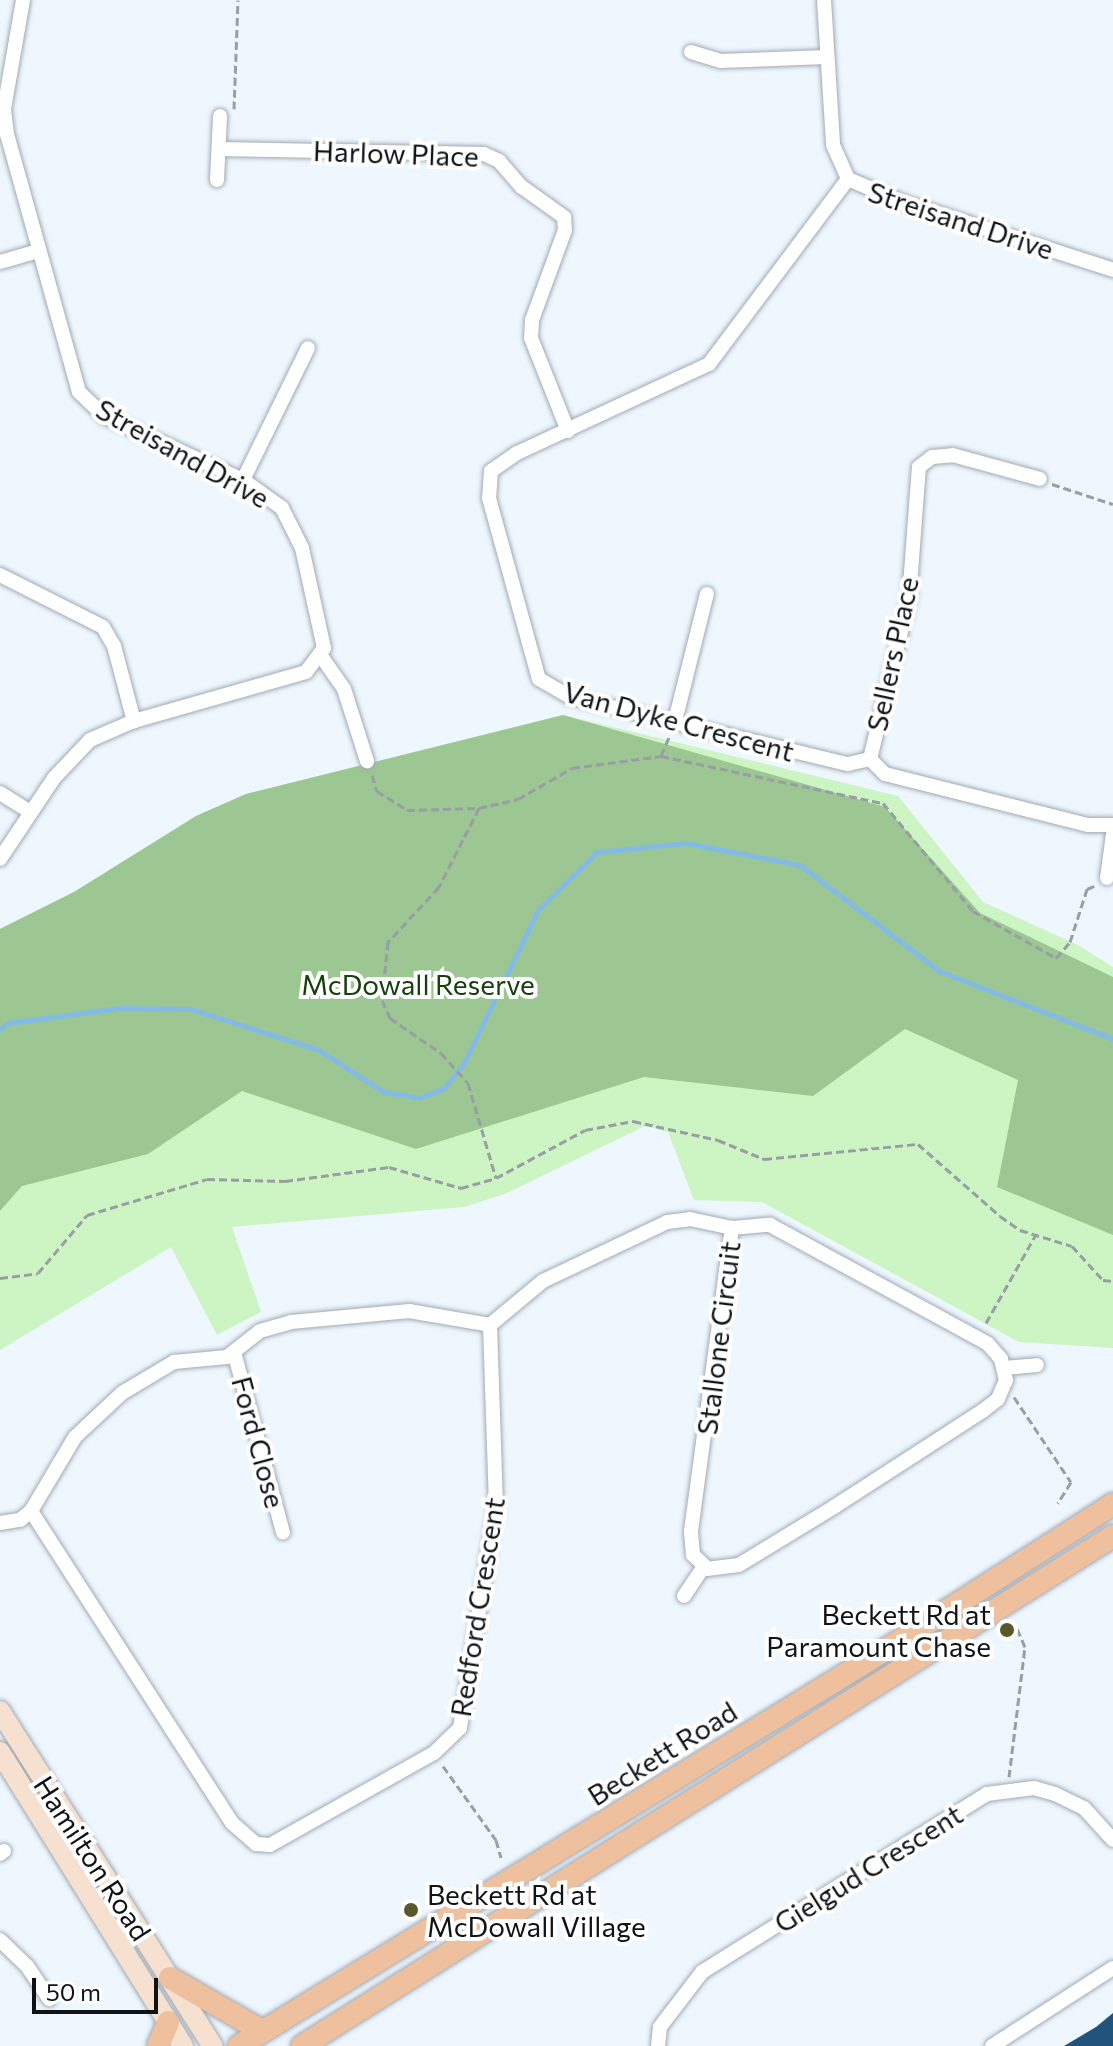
<!DOCTYPE html>
<style>
body{margin:0}
#map{position:relative;width:1113px;height:2046px;overflow:hidden;background:#eef6fe;font-family:Commissioner,sans-serif}
div>[style]{position:absolute}
[style*='--x']{left:calc(var(--x)*1px);top:calc(var(--y)*1px);width:calc(var(--w)*1px);rotate:calc(var(--a)*1deg)}
.green>*{inset:0;background:#ccf5c3}
.forest>*{inset:0;background:#9cc692}
.stream>*{height:5px;margin:-2.5px;padding:0 2.5px;transform-origin:2.5px;border-radius:2.5px;background:#84bae6}
.building>*{inset:0;background:#21547c}
.path>*{height:3px;margin-top:-1.5px;transform-origin:0;background:repeating-linear-gradient(90deg,#989ea4 0 8px,transparent 0 12px)}
.roads{filter:drop-shadow(0 0 2px #a1aab3) drop-shadow(0 0 2px #a1aab3)}
.street>*{height:14px;margin:-7px;padding:0 7px;transform-origin:7px;border-radius:7px;background:#fff}
.secondary>*{height:20px;margin:-10px;padding:0 10px;transform-origin:10px;border-radius:10px;background:#f6e0cf}
.primary>*{height:22px;margin:-11px;padding:0 11px;transform-origin:11px;border-radius:11px;background:#eec09e}
.dots>*{width:22px;height:22px;translate:-50% -50%;box-sizing:border-box;border:4px solid #fff;border-radius:50%}
span{translate:-50% -50%;white-space:nowrap;text-align:center;line-height:1.15;-webkit-text-stroke:8px #fff;paint-order:stroke}
.street-label{font-size:28px;color:#101316}
.park-label{font-size:28px;color:#17400c}
.poi-label{font-size:28px;color:#101316}
.right{translate:-100% -50%;text-align:right}
.left{translate:0 -50%;text-align:left}
.scale{position:absolute;left:32px;top:1978px;width:126px;height:36px;box-sizing:border-box;border:4px solid #101316;border-top:0;padding-left:10px;font-size:24px;line-height:28px;white-space:nowrap;color:#101316;-webkit-text-stroke:6px #fff;paint-order:stroke}
</style>
<div id="map">
<div class="green">
<i style="clip-path:polygon(563px 715px,898px 796px,983px 902px,1078px 945px,1113px 967px,1113px 1348px,1019px 1342px,762px 1202px,694px 1200px,668px 1132px,645px 1126px,507px 1193px,464px 1207px,232px 1227px,261px 1312px,217px 1335px,171px 1247px,0 1350px,0 929px,74px 892px,196px 816px,246px 794px)"></i>
</div>
<div class="forest">
<i style="clip-path:polygon(563px 715px,885px 807px,980px 913px,1113px 977px,1113px 1235px,997px 1187px,1018px 1080px,905px 1029px,813px 1096px,644px 1077px,416px 1149px,242px 1091px,148px 1154px,22px 1186px,0 1211px,0 929px,74px 892px,196px 816px,246px 794px)"></i>
</div>
<div class="stream">
<i style="--x:0;--y:1029;--w:10;--a:-37"></i>
<i style="--x:8;--y:1023;--w:113;--a:-7.6"></i>
<i style="--x:120;--y:1008;--w:71;--a:0.8"></i>
<i style="--x:191;--y:1009;--w:134;--a:17.8"></i>
<i style="--x:319;--y:1050;--w:77;--a:32.9"></i>
<i style="--x:384;--y:1092;--w:36;--a:9"></i>
<i style="--x:420;--y:1098;--w:26;--a:-23"></i>
<i style="--x:444;--y:1088;--w:32;--a:-51"></i>
<i style="--x:464;--y:1063;--w:170;--a:-64.2"></i>
<i style="--x:538;--y:910;--w:83;--a:-44.5"></i>
<i style="--x:597;--y:852;--w:89;--a:-5.8"></i>
<i style="--x:686;--y:843;--w:116;--a:10.9"></i>
<i style="--x:800;--y:865;--w:175;--a:37.3"></i>
<i style="--x:939;--y:971;--w:187;--a:21.3"></i>
</div>
<div class="building">
<i style="clip-path:polygon(1113px 2013px,1113px 2046px,1064px 2046px,1096px 2027px)"></i>
</div>
<div class="path">
<i style="--x:234;--y:109;--w:109;--a:-87.9"></i>
<i style="--x:1052;--y:484;--w:64;--a:18.2"></i>
<i style="--x:661;--y:756;--w:21;--a:-67"></i>
<i style="--x:372;--y:775;--w:17;--a:73"></i>
<i style="--x:377;--y:791;--w:36;--a:32"></i>
<i style="--x:407;--y:810;--w:72;--a:-1.6"></i>
<i style="--x:479;--y:808;--w:40;--a:-13"></i>
<i style="--x:518;--y:799;--w:62;--a:-29.9"></i>
<i style="--x:572;--y:768;--w:90;--a:-7.7"></i>
<i style="--x:661;--y:756;--w:227;--a:12"></i>
<i style="--x:883;--y:803;--w:141;--a:50.2"></i>
<i style="--x:973;--y:911;--w:95;--a:29.5"></i>
<i style="--x:1056;--y:958;--w:21;--a:-49"></i>
<i style="--x:1070;--y:942;--w:56;--a:-72.2"></i>
<i style="--x:1087;--y:889;--w:8;--a:-23"></i>
<i style="--x:479;--y:808;--w:89;--a:116.9"></i>
<i style="--x:439;--y:887;--w:75;--a:132.8"></i>
<i style="--x:388;--y:942;--w:58;--a:95.9"></i>
<i style="--x:382;--y:1000;--w:20;--a:66"></i>
<i style="--x:390;--y:1018;--w:62;--a:34.5"></i>
<i style="--x:441;--y:1053;--w:40;--a:48"></i>
<i style="--x:468;--y:1083;--w:99;--a:73.6"></i>
<i style="--x:0;--y:1278;--w:38;--a:-7"></i>
<i style="--x:38;--y:1273;--w:76;--a:-49.8"></i>
<i style="--x:87;--y:1215;--w:125;--a:-16.7"></i>
<i style="--x:207;--y:1179;--w:78;--a:1.5"></i>
<i style="--x:285;--y:1181;--w:105;--a:-7.7"></i>
<i style="--x:389;--y:1167;--w:75;--a:16.3"></i>
<i style="--x:461;--y:1188;--w:36;--a:-16"></i>
<i style="--x:496;--y:1178;--w:101;--a:-28.3"></i>
<i style="--x:585;--y:1130;--w:49;--a:-10.6"></i>
<i style="--x:633;--y:1121;--w:87;--a:12.6"></i>
<i style="--x:718;--y:1140;--w:50;--a:22.4"></i>
<i style="--x:764;--y:1159;--w:155;--a:-5.6"></i>
<i style="--x:918;--y:1144;--w:109;--a:41.3"></i>
<i style="--x:1000;--y:1216;--w:24;--a:35"></i>
<i style="--x:1020;--y:1230;--w:54;--a:17.1"></i>
<i style="--x:1072;--y:1246;--w:46;--a:47.6"></i>
<i style="--x:1103;--y:1280;--w:10;--a:6"></i>
<i style="--x:986;--y:1323;--w:100;--a:-60.6"></i>
<i style="--x:1014;--y:1397;--w:102;--a:56.2"></i>
<i style="--x:1071;--y:1482;--w:25;--a:122"></i>
<i style="--x:443;--y:1766;--w:91;--a:54.4"></i>
<i style="--x:496;--y:1840;--w:18;--a:74"></i>
<i style="--x:1009;--y:1777;--w:131;--a:-83"></i>
<i style="--x:1025;--y:1647;--w:21;--a:-113"></i>
</div>
<div class="roads">
<div class="street">
<i style="--x:824;--y:0;--w:145;--a:86.4"></i>
<i style="--x:833;--y:145;--w:37;--a:66"></i>
<i style="--x:848;--y:179;--w:56;--a:22.9"></i>
<i style="--x:900;--y:201;--w:224;--a:17.9"></i>
<i style="--x:691;--y:52;--w:31;--a:17"></i>
<i style="--x:721;--y:61;--w:106;--a:-2.2"></i>
<i style="--x:219;--y:149;--w:265;--a:1.1"></i>
<i style="--x:484;--y:154;--w:17;--a:25"></i>
<i style="--x:499;--y:161;--w:35;--a:49"></i>
<i style="--x:522;--y:187;--w:52;--a:35.5"></i>
<i style="--x:564;--y:217;--w:13;--a:86"></i>
<i style="--x:565;--y:230;--w:96;--a:110.1"></i>
<i style="--x:532;--y:320;--w:18;--a:93"></i>
<i style="--x:531;--y:338;--w:100;--a:68.3"></i>
<i style="--x:848;--y:179;--w:231;--a:126.9"></i>
<i style="--x:709;--y:364;--w:212;--a:155.1"></i>
<i style="--x:517;--y:453;--w:32;--a:145"></i>
<i style="--x:491;--y:471;--w:27;--a:94"></i>
<i style="--x:489;--y:498;--w:188;--a:74.6"></i>
<i style="--x:539;--y:679;--w:36;--a:30"></i>
<i style="--x:570;--y:697;--w:286;--a:13.6"></i>
<i style="--x:848;--y:764;--w:23;--a:-13"></i>
<i style="--x:870;--y:759;--w:21;--a:45"></i>
<i style="--x:885;--y:774;--w:209;--a:14.1"></i>
<i style="--x:1088;--y:825;--w:25;--a:0"></i>
<i style="--x:217;--y:180;--w:64;--a:-87.3"></i>
<i style="--x:0;--y:262;--w:40;--a:-16"></i>
<i style="--x:243;--y:480;--w:147;--a:-63.8"></i>
<i style="--x:0;--y:575;--w:115;--a:26.8"></i>
<i style="--x:103;--y:627;--w:22;--a:60"></i>
<i style="--x:114;--y:646;--w:78;--a:75.1"></i>
<i style="--x:321;--y:656;--w:40;--a:55.1"></i>
<i style="--x:344;--y:689;--w:76;--a:72.3"></i>
<i style="--x:675;--y:721;--w:131;--a:-75.9"></i>
<i style="--x:870;--y:759;--w:165;--a:-76.3"></i>
<i style="--x:909;--y:599;--w:132;--a:-85.7"></i>
<i style="--x:919;--y:467;--w:16;--a:-38"></i>
<i style="--x:932;--y:457;--w:21;--a:-5"></i>
<i style="--x:953;--y:455;--w:90;--a:15.4"></i>
<i style="--x:0;--y:793;--w:36;--a:32"></i>
<i style="--x:0;--y:859;--w:97;--a:-56.3"></i>
<i style="--x:54;--y:778;--w:52;--a:-46.5"></i>
<i style="--x:90;--y:740;--w:48;--a:-23.4"></i>
<i style="--x:134;--y:721;--w:179;--a:-15.9"></i>
<i style="--x:306;--y:672;--w:30;--a:-53"></i>
<i style="--x:324;--y:648;--w:102;--a:-102.4"></i>
<i style="--x:302;--y:548;--w:45;--a:-116.6"></i>
<i style="--x:282;--y:508;--w:48;--a:-144.3"></i>
<i style="--x:243;--y:480;--w:153;--a:-155.3"></i>
<i style="--x:104;--y:416;--w:35;--a:-136"></i>
<i style="--x:79;--y:392;--w:268;--a:-105.6"></i>
<i style="--x:7;--y:134;--w:25;--a:-97"></i>
<i style="--x:4;--y:109;--w:111;--a:-80.1"></i>
<i style="--x:1107;--y:878;--w:44;--a:-82.2"></i>
<i style="--x:770;--y:1225;--w:248;--a:28.6"></i>
<i style="--x:988;--y:1344;--w:20;--a:49"></i>
<i style="--x:1001;--y:1359;--w:22;--a:77"></i>
<i style="--x:1006;--y:1380;--w:21;--a:113"></i>
<i style="--x:998;--y:1399;--w:18;--a:142"></i>
<i style="--x:984;--y:1410;--w:179;--a:147.1"></i>
<i style="--x:834;--y:1507;--w:111;--a:148.6"></i>
<i style="--x:739;--y:1565;--w:31;--a:173"></i>
<i style="--x:708;--y:1569;--w:21;--a:-137"></i>
<i style="--x:693;--y:1555;--w:24;--a:-95"></i>
<i style="--x:691;--y:1531;--w:306;--a:-82.3"></i>
<i style="--x:732;--y:1228;--w:38;--a:-5"></i>
<i style="--x:234;--y:1352;--w:187;--a:74.8"></i>
<i style="--x:1004;--y:1368;--w:33;--a:-5"></i>
<i style="--x:31;--y:1511;--w:371;--a:57.2"></i>
<i style="--x:232;--y:1823;--w:32;--a:41"></i>
<i style="--x:256;--y:1844;--w:14;--a:4"></i>
<i style="--x:270;--y:1845;--w:188;--a:-29.3"></i>
<i style="--x:434;--y:1753;--w:36;--a:-44"></i>
<i style="--x:460;--y:1728;--w:225;--a:-80.8"></i>
<i style="--x:496;--y:1506;--w:181;--a:-91.9"></i>
<i style="--x:0;--y:1523;--w:20;--a:-9"></i>
<i style="--x:20;--y:1520;--w:14;--a:-39"></i>
<i style="--x:31;--y:1511;--w:86;--a:-59.3"></i>
<i style="--x:75;--y:1437;--w:64;--a:-43.1"></i>
<i style="--x:122;--y:1393;--w:61;--a:-30.8"></i>
<i style="--x:174;--y:1362;--w:53;--a:-5.4"></i>
<i style="--x:227;--y:1357;--w:42;--a:-38.2"></i>
<i style="--x:260;--y:1331;--w:32;--a:-16"></i>
<i style="--x:291;--y:1322;--w:119;--a:-5.3"></i>
<i style="--x:409;--y:1311;--w:82;--a:9.8"></i>
<i style="--x:490;--y:1325;--w:69;--a:-39.7"></i>
<i style="--x:543;--y:1281;--w:137;--a:-25.4"></i>
<i style="--x:667;--y:1222;--w:23;--a:-7"></i>
<i style="--x:690;--y:1219;--w:43;--a:12.1"></i>
<i style="--x:684;--y:1596;--w:36;--a:-56"></i>
<i style="--x:0;--y:1854;--w:5;--a:-37"></i>
<i style="--x:0;--y:1940;--w:37;--a:44"></i>
<i style="--x:27;--y:1966;--w:40;--a:56"></i>
<i style="--x:658;--y:2046;--w:19;--a:-84"></i>
<i style="--x:660;--y:2027;--w:69;--a:-52.6"></i>
<i style="--x:702;--y:1972;--w:336;--a:-32"></i>
<i style="--x:987;--y:1794;--w:47;--a:-7.3"></i>
<i style="--x:1034;--y:1788;--w:22;--a:16"></i>
<i style="--x:1055;--y:1794;--w:32;--a:26"></i>
<i style="--x:1084;--y:1808;--w:43;--a:47.8"></i>
<i style="--x:992;--y:2046;--w:144;--a:-32.8"></i>
</div>
<div class="secondary">
<i style="--x:0;--y:1711;--w:397;--a:57.6"></i>
<i style="--x:0;--y:1752;--w:346;--a:58.1"></i>
</div>
<div class="primary">
<i style="--x:170;--y:1978;--w:106;--a:29.9"></i>
<i style="--x:158;--y:2046;--w:26;--a:-67"></i>
<i style="--x:239;--y:2046;--w:758;--a:-31.51"></i>
<i style="--x:885;--y:1650;--w:271;--a:-32.6"></i>
<i style="--x:302;--y:2046;--w:958;--a:-32.16"></i>
</div>
</div>
<div class="dots">
<i style="left:1007px;top:1630px;background:#565a28"></i>
<i style="left:411px;top:1910px;background:#565a28"></i>
</div>
<div class="street-label">
<span style="left:396px;top:153px;rotate:2deg">Harlow Place</span>
<span style="left:961px;top:220px;rotate:18deg">Streisand Drive</span>
<span style="left:183px;top:453px;rotate:29deg">Streisand Drive</span>
<span style="left:892px;top:654px;rotate:-78deg">Sellers Place</span>
<span style="left:679px;top:721px;rotate:15deg">Van Dyke Crescent</span>
<span style="left:718px;top:1338px;rotate:-83deg">Stallone Circuit</span>
<span style="left:259px;top:1442px;rotate:75deg">Ford Close</span>
<span style="left:477px;top:1607px;rotate:-81deg">Redford Crescent</span>
<span style="left:662px;top:1753px;rotate:-32deg">Beckett Road</span>
<span style="left:93px;top:1858px;rotate:57deg">Hamilton Road</span>
<span style="left:868px;top:1868px;rotate:-32deg">Gielgud Crescent</span>
</div>
<div class="park-label">
<span style="left:418px;top:984px">McDowall Reserve</span>
</div>
<div class="poi-label">
<span class="right" style="left:991px;top:1630px">Beckett Rd at<br>Paramount Chase</span>
<span class="left" style="left:427px;top:1910px">Beckett Rd at<br>McDowall Village</span>
</div>
<div class="scale">50 m</div>
</div>
